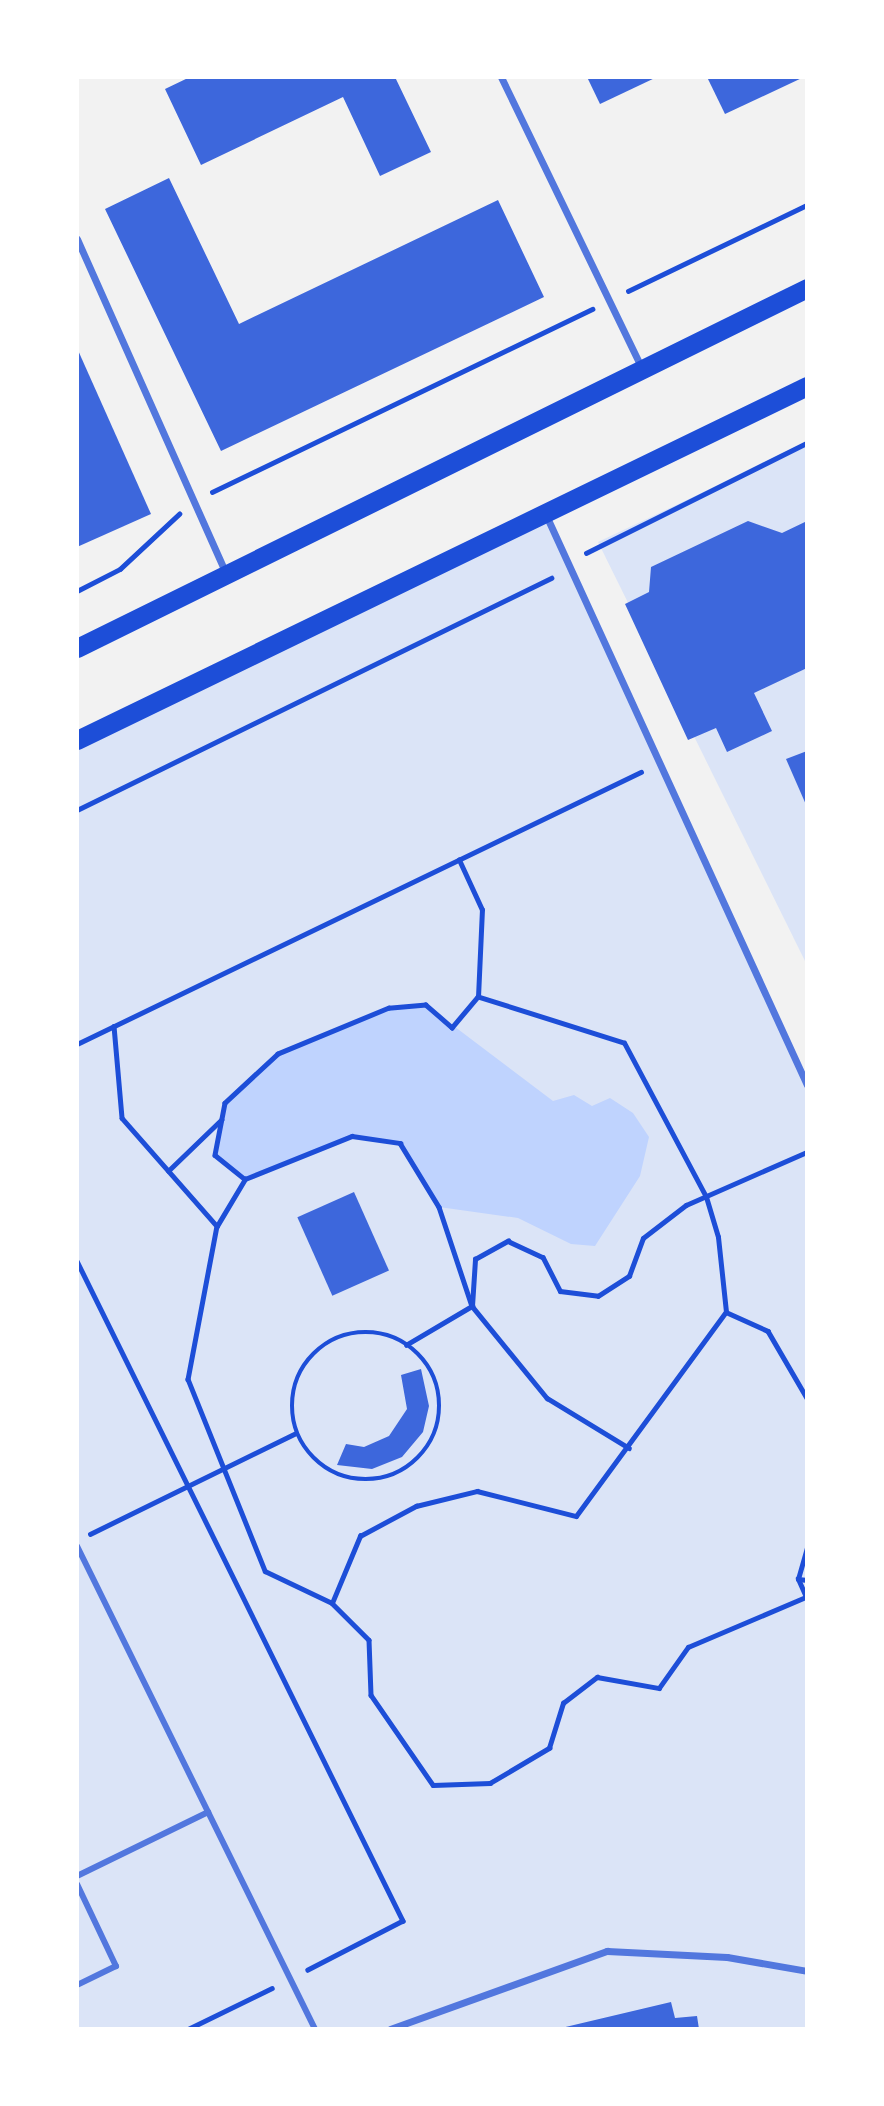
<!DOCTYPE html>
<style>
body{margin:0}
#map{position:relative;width:884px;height:2106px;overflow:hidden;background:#f2f2f2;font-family:Inter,sans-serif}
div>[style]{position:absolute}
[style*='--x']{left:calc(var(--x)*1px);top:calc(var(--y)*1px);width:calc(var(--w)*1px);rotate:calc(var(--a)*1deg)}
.green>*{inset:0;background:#dbe4f7}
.water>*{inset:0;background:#bfd3fe}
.building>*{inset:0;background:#3d67dc;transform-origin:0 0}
.path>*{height:4.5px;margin:-2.25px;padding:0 2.25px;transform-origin:2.25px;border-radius:2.25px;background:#1d4ed8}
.path>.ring{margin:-2.25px;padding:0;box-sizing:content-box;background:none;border:4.5px solid #1d4ed8;border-radius:50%}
.pedestrian>*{height:6px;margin:-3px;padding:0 3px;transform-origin:3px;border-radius:3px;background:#5277de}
.minor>*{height:7px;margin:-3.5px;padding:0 3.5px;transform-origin:3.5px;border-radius:3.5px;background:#5277de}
.trunk>*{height:19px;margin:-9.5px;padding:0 9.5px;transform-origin:9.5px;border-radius:9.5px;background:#1d4ed8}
span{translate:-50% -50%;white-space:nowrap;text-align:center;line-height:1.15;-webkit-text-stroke:5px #fff;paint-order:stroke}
.frame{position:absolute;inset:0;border:79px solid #fff;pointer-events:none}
</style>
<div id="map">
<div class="green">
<i style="clip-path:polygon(807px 443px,807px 965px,598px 542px)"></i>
<i style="clip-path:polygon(545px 513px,807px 1084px,807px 2029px,77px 2029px,77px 740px)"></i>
</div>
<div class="water">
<i style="clip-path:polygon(426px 1005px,553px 1101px,574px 1095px,592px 1106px,610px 1098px,633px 1113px,649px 1137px,640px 1176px,595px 1246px,571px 1244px,518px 1218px,439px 1207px,400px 1143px,352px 1136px,245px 1179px,215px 1155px,225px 1103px,278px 1054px,389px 1008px)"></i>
</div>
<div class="building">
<i style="clip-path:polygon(190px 77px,395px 77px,431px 152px,380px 176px,343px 97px,201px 165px,165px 89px)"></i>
<i style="clip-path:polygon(587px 77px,657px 77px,600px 104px)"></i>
<i style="clip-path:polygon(707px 77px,804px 77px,725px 114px)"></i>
<i style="clip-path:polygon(169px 178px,239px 324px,498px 200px,544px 297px,221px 451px,105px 209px)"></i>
<i style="clip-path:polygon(77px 348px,151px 514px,77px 547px)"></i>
<i style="clip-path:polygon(748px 521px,782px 533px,807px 521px,807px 668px,754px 693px,772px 731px,727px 752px,716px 728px,688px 740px,625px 604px,649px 592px,651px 567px)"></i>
<i style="clip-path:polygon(807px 751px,807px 807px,786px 759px)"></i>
<i style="left:354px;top:1192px;width:86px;height:62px;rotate:66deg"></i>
<i style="clip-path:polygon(421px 1369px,429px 1406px,423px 1432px,402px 1457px,372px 1469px,337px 1465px,346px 1444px,364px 1447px,389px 1436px,407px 1409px,401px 1375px)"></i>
<i style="clip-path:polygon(671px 2002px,675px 2018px,697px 2016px,699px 2029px,557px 2029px)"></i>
</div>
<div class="path">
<i style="--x:628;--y:291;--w:199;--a:-25.7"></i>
<i style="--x:212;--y:492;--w:422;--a:-25.7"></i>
<i style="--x:586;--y:553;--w:247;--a:-26.5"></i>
<i style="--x:77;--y:591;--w:48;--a:-27.1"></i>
<i style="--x:120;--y:569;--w:81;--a:-43"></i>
<i style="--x:77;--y:810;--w:528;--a:-26.08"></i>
<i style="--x:478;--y:997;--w:40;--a:130"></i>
<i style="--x:452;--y:1028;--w:35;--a:-139"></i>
<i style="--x:426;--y:1005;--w:37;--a:175"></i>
<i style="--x:389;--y:1008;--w:120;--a:157.5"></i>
<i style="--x:278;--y:1054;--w:72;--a:137.2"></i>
<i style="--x:225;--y:1103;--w:53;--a:100.9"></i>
<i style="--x:215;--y:1155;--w:38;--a:39"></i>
<i style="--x:245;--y:1179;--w:115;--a:-21.9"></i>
<i style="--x:352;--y:1136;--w:49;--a:8.3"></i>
<i style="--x:400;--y:1143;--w:75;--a:58.6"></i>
<i style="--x:439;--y:1207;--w:104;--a:71.6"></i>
<i style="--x:472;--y:1306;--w:119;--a:50.8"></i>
<i style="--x:547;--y:1398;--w:96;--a:31.4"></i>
<i style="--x:114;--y:1026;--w:92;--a:85"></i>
<i style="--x:122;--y:1118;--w:144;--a:48.7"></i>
<i style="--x:217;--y:1226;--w:156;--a:100.7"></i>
<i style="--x:188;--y:1379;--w:207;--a:68.1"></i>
<i style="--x:265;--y:1571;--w:74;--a:25.5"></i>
<i style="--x:332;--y:1603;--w:52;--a:45"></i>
<i style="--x:369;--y:1640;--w:55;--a:87.9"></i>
<i style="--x:371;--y:1695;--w:109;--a:55.4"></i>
<i style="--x:433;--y:1785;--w:57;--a:-2"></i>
<i style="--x:490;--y:1783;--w:69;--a:-30.7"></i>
<i style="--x:549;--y:1748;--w:47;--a:-72.7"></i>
<i style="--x:563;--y:1703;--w:43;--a:-37.4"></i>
<i style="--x:597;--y:1677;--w:63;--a:10.1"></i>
<i style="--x:659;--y:1688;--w:50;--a:-54.7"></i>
<i style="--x:688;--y:1647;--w:128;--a:-23"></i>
<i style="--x:806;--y:1597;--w:20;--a:-114"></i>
<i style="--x:798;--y:1579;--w:9;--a:6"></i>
<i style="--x:77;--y:1044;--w:626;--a:-25.75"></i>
<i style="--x:168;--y:1171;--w:74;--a:-43.9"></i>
<i style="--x:217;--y:1226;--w:55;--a:-59.2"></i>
<i style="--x:77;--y:1261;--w:736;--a:63.71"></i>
<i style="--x:403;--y:1921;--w:107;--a:152.7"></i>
<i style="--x:726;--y:1312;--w:46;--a:24.3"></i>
<i style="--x:768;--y:1331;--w:78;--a:59.8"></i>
<i class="ring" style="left:292px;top:1332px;width:143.5px;height:143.5px"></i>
<i style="--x:406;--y:1345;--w:77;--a:-30.6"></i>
<i style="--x:472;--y:1306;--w:47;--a:-86.3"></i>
<i style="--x:475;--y:1259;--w:38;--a:-29"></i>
<i style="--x:508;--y:1241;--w:38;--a:25"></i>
<i style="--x:543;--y:1257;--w:38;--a:63"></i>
<i style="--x:560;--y:1291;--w:38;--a:7"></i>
<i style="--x:598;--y:1296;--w:37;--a:-33"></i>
<i style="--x:629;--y:1276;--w:40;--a:-69.8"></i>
<i style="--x:643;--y:1238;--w:54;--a:-37.5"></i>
<i style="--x:686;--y:1205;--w:132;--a:-23.7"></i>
<i style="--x:90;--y:1534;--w:229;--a:-26.1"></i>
<i style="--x:798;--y:1579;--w:33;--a:-74"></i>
<i style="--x:332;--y:1603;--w:73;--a:-67.3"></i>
<i style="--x:360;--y:1536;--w:64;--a:-28.2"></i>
<i style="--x:416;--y:1506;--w:63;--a:-13.8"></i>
<i style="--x:477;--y:1491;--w:102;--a:14.2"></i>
<i style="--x:576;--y:1516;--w:253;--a:-53.7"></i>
<i style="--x:726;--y:1312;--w:75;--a:-96.1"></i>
<i style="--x:718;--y:1237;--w:42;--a:-106.7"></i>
<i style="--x:706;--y:1197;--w:174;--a:-118"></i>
<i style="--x:624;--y:1043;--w:153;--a:-162.5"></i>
<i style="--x:478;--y:997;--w:87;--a:-87.4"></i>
<i style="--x:482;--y:910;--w:55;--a:-114.7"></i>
<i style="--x:188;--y:2029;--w:93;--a:-26"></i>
</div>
<div class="pedestrian">
<i style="--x:77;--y:1546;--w:538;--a:63.77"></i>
<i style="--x:77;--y:1876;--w:146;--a:-26"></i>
<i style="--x:77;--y:1884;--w:91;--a:64.6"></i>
<i style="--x:116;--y:1966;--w:43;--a:154"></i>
</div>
<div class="minor">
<i style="--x:501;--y:77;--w:321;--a:64.2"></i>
<i style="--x:77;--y:239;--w:367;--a:66"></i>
<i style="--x:545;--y:513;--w:629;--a:65.39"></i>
<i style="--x:390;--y:2029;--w:231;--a:-19.8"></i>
<i style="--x:607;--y:1951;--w:120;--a:2.9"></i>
<i style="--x:727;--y:1957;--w:81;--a:9.9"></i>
</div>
<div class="trunk">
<i style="--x:77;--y:648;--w:814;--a:-26.25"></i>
<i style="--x:77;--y:740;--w:811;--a:-25.87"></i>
</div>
<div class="frame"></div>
</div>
